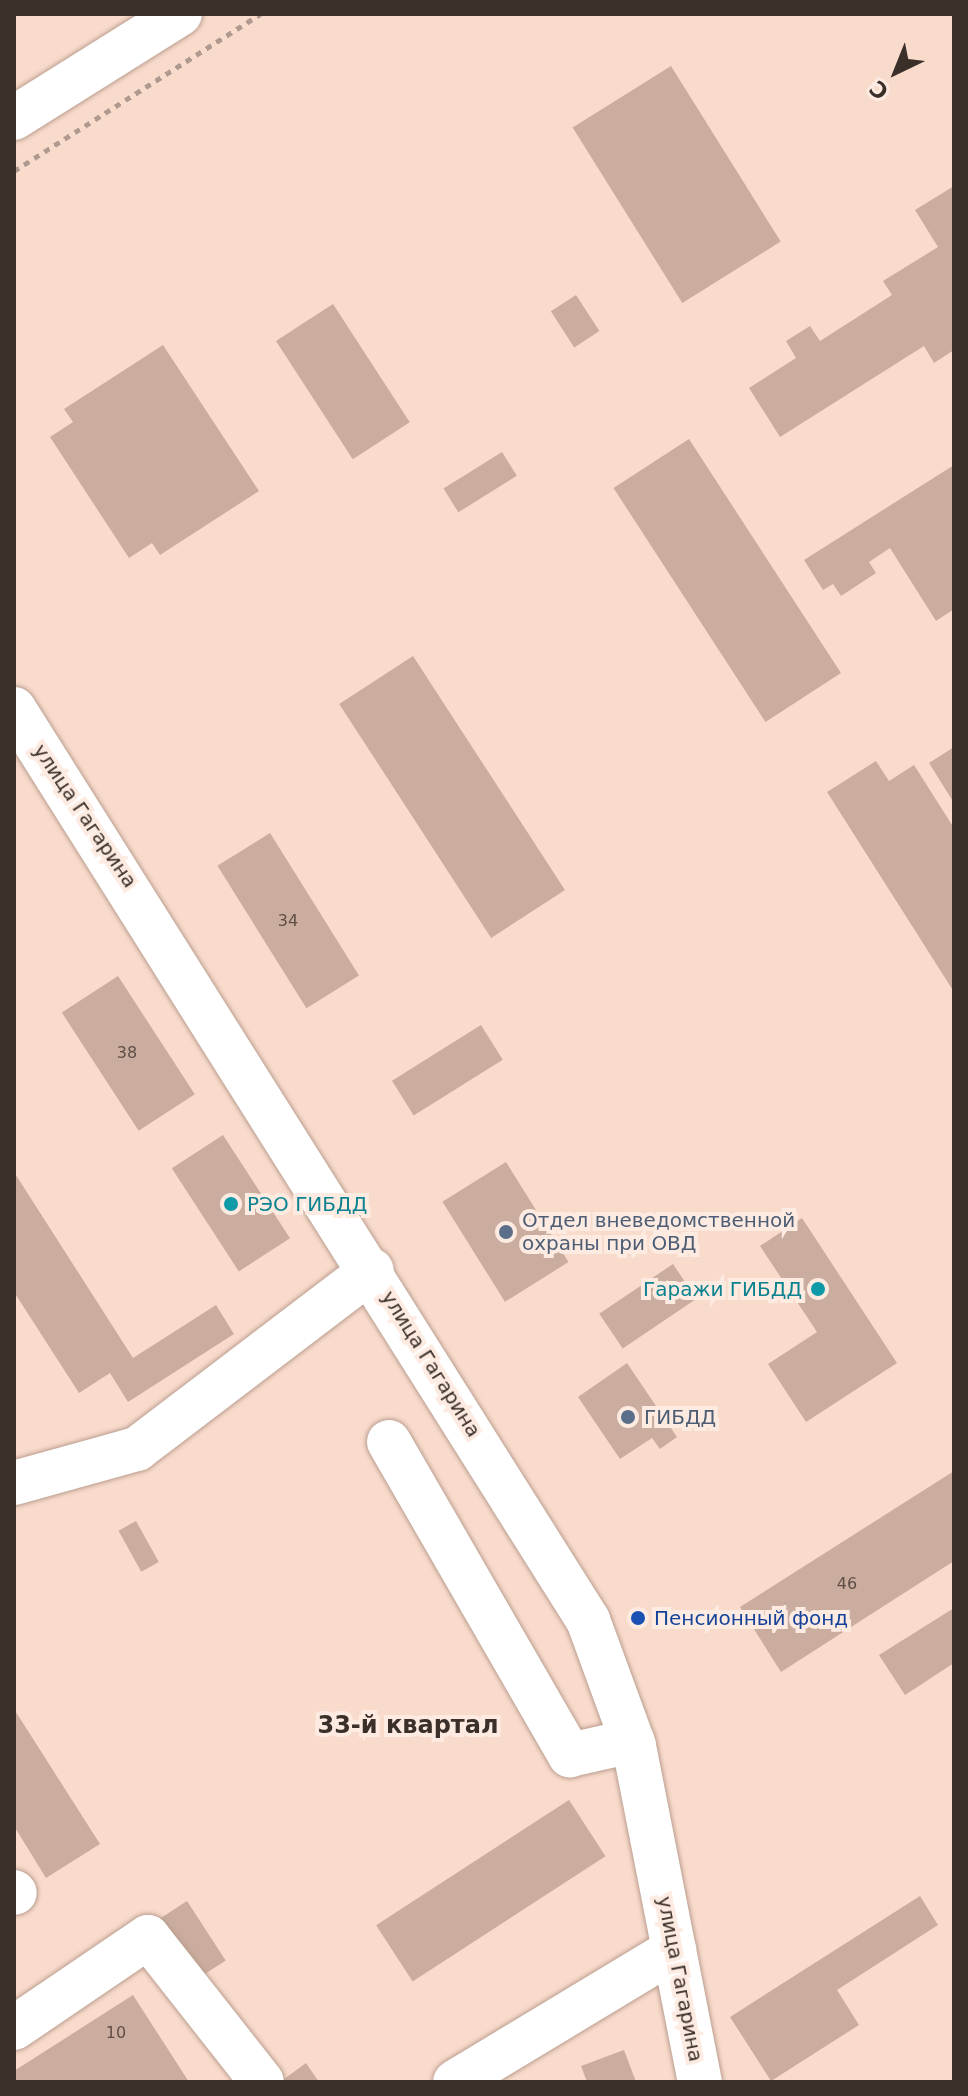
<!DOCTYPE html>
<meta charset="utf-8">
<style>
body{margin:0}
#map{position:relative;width:968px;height:2096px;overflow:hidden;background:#f9dbcc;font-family:"DejaVu Sans",sans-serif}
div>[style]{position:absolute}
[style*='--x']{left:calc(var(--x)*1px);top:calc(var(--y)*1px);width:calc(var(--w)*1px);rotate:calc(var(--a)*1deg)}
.building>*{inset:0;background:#caad9e;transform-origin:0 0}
.path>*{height:5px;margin-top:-2.5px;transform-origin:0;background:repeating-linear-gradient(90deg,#b0998e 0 6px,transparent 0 12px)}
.roads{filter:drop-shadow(0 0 2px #ba9e8f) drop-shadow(0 0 2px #ba9e8f)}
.minor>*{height:44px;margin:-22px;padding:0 22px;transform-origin:22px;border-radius:22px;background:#fff}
.dots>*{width:22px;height:22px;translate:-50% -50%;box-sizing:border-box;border:4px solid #fdebe2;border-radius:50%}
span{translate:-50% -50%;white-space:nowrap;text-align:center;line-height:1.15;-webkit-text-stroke:8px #fdebe2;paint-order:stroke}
.number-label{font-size:16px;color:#5f4e46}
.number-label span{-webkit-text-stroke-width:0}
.street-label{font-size:20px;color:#3b2f29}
.culture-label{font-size:20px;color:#0d838f}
.left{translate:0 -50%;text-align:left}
.right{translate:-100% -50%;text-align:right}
.service-label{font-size:20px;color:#4e5e75}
.transit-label{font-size:20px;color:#164399}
.quarter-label{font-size:24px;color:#3b2f29;font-weight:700}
.frame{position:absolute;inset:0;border:16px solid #3b2f29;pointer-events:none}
.north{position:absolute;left:856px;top:32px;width:80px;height:80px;-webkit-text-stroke:6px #fdebe2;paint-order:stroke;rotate:223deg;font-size:22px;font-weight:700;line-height:32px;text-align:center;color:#3b2f29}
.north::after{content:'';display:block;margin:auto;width:28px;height:36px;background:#3b2f29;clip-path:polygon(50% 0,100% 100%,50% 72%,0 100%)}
</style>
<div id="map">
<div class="building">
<i style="left:671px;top:66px;width:207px;height:116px;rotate:58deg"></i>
<i style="clip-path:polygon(954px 186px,954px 350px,934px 363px,924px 346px,780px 437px,749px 388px,796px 358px,786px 341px,810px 326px,820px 341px,892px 295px,883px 281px,938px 247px,915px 210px)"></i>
<i style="left:576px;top:295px;width:43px;height:30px;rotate:57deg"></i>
<i style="left:333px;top:304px;width:141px;height:68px;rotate:57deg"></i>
<i style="clip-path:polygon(163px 345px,259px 491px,160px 555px,152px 543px,129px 558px,50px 437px,73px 422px,64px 409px)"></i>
<i style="left:689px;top:439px;width:279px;height:90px;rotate:57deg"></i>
<i style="left:502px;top:452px;width:28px;height:69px;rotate:58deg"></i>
<i style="clip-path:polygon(954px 465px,954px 609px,936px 621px,890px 548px,869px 562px,876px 573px,841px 596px,833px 584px,823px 590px,804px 560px)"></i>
<i style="left:413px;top:656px;width:279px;height:88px;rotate:57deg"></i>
<i style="clip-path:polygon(954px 747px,954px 803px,929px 763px)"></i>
<i style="clip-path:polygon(876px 761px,889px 781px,914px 765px,954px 828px,954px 992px,827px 792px)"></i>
<i style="left:270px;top:833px;width:168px;height:62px;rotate:58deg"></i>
<i style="left:118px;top:976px;width:141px;height:67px;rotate:57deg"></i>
<i style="left:481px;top:1025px;width:41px;height:105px;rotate:58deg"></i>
<i style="left:223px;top:1135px;width:123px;height:61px;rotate:57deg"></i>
<i style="left:506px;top:1162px;width:118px;height:75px;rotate:58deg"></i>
<i style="clip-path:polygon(14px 1172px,133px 1358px,216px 1305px,234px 1334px,128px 1402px,110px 1373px,79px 1393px,14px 1292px)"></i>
<i style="clip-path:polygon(802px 1218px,897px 1363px,806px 1422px,768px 1364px,817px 1332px,760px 1246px)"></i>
<i style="left:673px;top:1264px;width:42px;height:89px;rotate:56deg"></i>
<i style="clip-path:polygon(627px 1363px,677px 1437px,660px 1449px,652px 1438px,620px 1459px,578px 1397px)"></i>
<i style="clip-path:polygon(954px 1471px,954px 1561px,781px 1672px,740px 1607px)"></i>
<i style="left:136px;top:1521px;width:47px;height:20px;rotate:61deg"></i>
<i style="clip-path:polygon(954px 1608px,954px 1663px,905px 1695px,879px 1655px)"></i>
<i style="clip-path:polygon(14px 1709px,100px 1844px,46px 1878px,14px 1826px)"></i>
<i style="left:569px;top:1800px;width:67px;height:230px;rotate:57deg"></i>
<i style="clip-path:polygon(920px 1896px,938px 1925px,837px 1990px,859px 2025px,771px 2081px,730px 2017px)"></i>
<i style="left:187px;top:1901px;width:71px;height:34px;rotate:57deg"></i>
<i style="clip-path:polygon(133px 1995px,189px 2082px,14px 2082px,14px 2071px)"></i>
<i style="clip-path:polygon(624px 2050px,636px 2082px,587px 2082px,581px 2066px)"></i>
<i style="clip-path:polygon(306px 2063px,319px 2082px,280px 2082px)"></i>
</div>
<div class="path">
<i style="--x:14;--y:171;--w:292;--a:-32.5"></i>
</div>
<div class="roads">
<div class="minor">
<i style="--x:14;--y:118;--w:196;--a:-32.1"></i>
<i style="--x:14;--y:709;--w:1077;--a:57.79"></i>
<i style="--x:588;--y:1620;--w:134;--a:69.9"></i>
<i style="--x:634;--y:1746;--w:342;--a:78.9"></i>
<i style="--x:389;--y:1442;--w:362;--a:60"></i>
<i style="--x:570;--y:1755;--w:64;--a:-12.7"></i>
<i style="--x:14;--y:1483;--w:128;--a:-15.5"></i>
<i style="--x:137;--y:1449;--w:295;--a:-37.3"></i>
<i style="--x:14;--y:1892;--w:1;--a:45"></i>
<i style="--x:14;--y:2028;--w:162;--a:-34.2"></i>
<i style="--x:148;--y:1937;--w:184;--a:51.8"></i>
<i style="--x:455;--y:2082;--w:256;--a:-31.1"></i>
</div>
</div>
<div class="dots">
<i style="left:231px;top:1204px;background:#0f9aa8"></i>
<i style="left:506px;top:1232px;background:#5c6f8a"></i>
<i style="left:818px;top:1289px;background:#0f9aa8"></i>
<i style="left:628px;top:1417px;background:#5c6f8a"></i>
<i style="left:638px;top:1618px;background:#1a4fb4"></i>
</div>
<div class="number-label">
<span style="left:288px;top:921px">34</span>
<span style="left:127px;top:1053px">38</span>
<span style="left:847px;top:1584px">46</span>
<span style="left:116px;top:2033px">10</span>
</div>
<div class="street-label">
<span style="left:85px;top:816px;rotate:56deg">улица Гагарина</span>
<span style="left:431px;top:1364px;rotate:58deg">улица Гагарина</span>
<span style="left:680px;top:1979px;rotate:79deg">улица Гагарина</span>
</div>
<div class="culture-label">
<span class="left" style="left:247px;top:1204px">РЭО ГИБДД</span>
<span class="right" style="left:802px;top:1289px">Гаражи ГИБДД</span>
</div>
<div class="service-label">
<span class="left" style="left:522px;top:1232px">Отдел вневедомственной<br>охраны при ОВД</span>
<span class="left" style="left:644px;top:1417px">ГИБДД</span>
</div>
<div class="transit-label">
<span class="left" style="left:654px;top:1618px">Пенсионный фонд</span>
</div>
<div class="quarter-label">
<span style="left:408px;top:1726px">33-й квартал</span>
</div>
<div class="frame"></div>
<div class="north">С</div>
</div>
